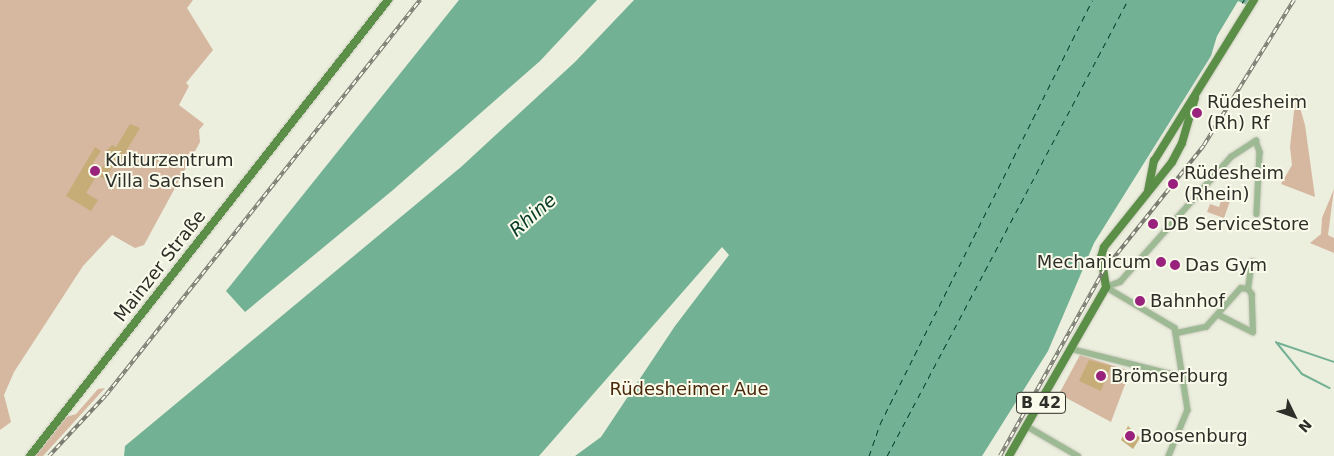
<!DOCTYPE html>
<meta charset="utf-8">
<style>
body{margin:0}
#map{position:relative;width:1334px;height:456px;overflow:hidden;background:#eceede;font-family:"DejaVu Sans",sans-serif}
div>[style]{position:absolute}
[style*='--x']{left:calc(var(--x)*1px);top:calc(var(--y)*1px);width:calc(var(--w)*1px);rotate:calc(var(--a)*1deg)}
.green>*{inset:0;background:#d6b8a1}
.water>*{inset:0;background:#73b194}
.stream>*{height:2px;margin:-1px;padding:0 1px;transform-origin:1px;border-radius:1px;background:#73b194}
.ferry>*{height:1px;margin-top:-0.5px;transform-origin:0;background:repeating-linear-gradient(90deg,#063c29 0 6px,transparent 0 11px)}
.building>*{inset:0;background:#c6ac76}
.roads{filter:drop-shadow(0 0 1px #cacbbd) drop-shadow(0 0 1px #cacbbd)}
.minor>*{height:5.5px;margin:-2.75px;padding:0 2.75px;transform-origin:2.75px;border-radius:2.75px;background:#9eba94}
.major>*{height:8px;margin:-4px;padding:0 4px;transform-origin:4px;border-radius:4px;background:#5b8f47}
.rail>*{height:4px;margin-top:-2px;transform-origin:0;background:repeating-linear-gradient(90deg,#fafbeb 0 5.5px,#7b7c72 0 11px);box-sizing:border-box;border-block:1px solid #7b7c72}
.dots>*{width:14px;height:14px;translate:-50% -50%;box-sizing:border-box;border:2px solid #fafbeb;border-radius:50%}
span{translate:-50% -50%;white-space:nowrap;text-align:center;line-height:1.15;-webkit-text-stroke:4px #fafbeb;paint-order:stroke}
.shield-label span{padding:1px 4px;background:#fafbeb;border:1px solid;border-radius:4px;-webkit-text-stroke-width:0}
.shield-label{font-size:16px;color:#2d2e28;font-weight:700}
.poi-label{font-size:18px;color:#2d2e28}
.left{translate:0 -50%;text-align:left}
.right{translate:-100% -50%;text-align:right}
.street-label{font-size:18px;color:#2d2e28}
.park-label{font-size:18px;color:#4a290b}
.water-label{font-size:19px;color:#063c29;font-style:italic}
.north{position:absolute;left:1269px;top:391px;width:50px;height:50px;-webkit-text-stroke:4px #fafbeb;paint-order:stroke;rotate:132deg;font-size:14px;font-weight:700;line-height:20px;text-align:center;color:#2d2e28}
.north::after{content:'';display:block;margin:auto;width:18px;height:22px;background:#2d2e28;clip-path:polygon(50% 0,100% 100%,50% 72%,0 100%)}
</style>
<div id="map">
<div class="green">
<i style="clip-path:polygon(0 0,193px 0,187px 8px,213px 50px,186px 83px,189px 86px,179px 105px,204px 124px,199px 130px,200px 142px,144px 245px,135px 248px,112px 235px,83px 266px,14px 372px,4px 395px,11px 422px,0 430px)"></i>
<i style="clip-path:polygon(1296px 94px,1305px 125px,1315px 197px,1281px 184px,1292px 165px,1290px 147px)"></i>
<i style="clip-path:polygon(1334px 189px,1328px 235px,1334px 238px,1334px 253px,1310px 243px,1321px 234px,1322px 218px)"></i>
<i style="clip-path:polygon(1222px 198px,1230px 201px,1224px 218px,1207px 212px,1210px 204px,1219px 207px)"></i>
<i style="clip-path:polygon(1080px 355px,1130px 371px,1111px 422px,1059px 394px)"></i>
<i style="clip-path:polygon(105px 388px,43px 456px,35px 456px,66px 417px,76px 414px,98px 389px)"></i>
</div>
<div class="water">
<i style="clip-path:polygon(459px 0,597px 0,540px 61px,393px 190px,245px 312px,226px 291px)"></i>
<i style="clip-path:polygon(634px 0,1250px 0,1247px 5px,1238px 1px,1217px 36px,1211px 56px,1094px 243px,1048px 351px,982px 456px,575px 456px,601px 437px,675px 326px,729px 255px,722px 247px,539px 456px,124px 456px,125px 446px,461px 167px,575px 62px)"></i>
</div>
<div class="stream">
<i style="--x:1276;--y:342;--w:41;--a:50.9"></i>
<i style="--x:1302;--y:374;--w:31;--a:27"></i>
<i style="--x:1278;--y:343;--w:59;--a:18.7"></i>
</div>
<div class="ferry">
<i style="--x:1242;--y:3;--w:4;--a:-56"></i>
<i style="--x:869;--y:456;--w:34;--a:-71"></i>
<i style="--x:880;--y:424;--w:474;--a:-63.4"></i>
<i style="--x:887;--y:456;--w:516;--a:-62.14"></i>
</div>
<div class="building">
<i style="clip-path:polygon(130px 124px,140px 128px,117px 166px,114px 164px,105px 179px,97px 175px,86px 193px,98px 200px,91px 211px,66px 196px,95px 147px,101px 151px,93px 163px,102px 168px,108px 158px,103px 156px,107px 150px,112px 145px,116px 147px)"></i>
<i style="clip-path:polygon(1089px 360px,1111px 366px,1101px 391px,1079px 381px)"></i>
<i style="clip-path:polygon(1128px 426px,1140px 438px,1133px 449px,1121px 440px)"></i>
</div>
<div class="roads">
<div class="minor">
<i style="--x:1106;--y:287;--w:15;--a:-20"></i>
<i style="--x:1120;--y:282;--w:167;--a:-48.4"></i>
<i style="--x:1231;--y:157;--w:30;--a:-33"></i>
<i style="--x:1256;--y:141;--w:12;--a:70"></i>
<i style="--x:1260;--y:152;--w:62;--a:92.8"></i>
<i style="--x:1106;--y:287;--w:80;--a:30.7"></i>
<i style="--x:1175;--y:328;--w:83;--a:81"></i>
<i style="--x:1188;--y:410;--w:50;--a:112.4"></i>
<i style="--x:1219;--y:315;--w:38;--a:27"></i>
<i style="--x:1253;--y:332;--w:37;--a:-92"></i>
<i style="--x:1252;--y:295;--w:7;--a:-124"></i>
<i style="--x:1177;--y:333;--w:30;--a:-12"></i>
<i style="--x:1206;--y:327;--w:52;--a:-48.1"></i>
<i style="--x:1241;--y:288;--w:7;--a:8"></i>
<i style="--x:1248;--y:289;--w:27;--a:-82"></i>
<i style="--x:1072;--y:349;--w:114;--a:14.2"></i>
<i style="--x:1028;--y:427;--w:58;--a:30.1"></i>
</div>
<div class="major">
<i style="--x:1148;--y:191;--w:31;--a:-79"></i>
<i style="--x:1154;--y:161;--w:190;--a:-58.2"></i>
<i style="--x:30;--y:456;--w:580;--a:-51.86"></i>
<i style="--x:1009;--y:456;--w:195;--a:-60.1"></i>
<i style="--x:1106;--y:287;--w:30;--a:-99"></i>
<i style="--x:1101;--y:257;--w:10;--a:-73"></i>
<i style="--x:1104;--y:247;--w:109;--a:-51.3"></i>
<i style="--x:1172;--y:162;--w:21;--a:-62"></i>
<i style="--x:1182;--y:143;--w:47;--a:-73.9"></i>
</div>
</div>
<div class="rail">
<i style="--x:49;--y:456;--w:83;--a:-46.9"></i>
<i style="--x:106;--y:395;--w:505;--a:-51.52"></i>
<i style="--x:1000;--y:456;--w:213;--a:-60.8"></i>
<i style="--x:1104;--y:270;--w:160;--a:-51.3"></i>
<i style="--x:1204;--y:145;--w:171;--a:-58.2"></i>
</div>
<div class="dots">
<i style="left:1197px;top:113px;background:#99227c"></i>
<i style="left:95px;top:171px;background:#99227c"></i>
<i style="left:1173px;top:184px;background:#99227c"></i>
<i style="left:1153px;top:224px;background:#99227c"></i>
<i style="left:1161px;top:262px;background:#99227c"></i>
<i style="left:1175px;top:265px;background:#99227c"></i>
<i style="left:1140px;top:301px;background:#99227c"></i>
<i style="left:1101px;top:376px;background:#99227c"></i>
<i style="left:1130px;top:436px;background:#99227c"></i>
</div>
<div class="shield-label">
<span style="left:1041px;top:403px">B 42</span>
</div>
<div class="poi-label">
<span class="left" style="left:1207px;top:113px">Rüdesheim<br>(Rh) Rf</span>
<span class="left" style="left:105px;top:171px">Kulturzentrum<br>Villa Sachsen</span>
<span class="left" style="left:1184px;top:184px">Rüdesheim<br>(Rhein)</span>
<span class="left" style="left:1163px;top:224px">DB ServiceStore</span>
<span class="right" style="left:1151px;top:262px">Mechanicum</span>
<span class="left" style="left:1185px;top:265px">Das Gym</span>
<span class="left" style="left:1150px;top:301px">Bahnhof</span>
<span class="left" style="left:1111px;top:376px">Brömserburg</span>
<span class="left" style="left:1140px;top:436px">Boosenburg</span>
</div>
<div class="street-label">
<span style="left:160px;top:266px;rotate:-52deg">Mainzer Straße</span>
</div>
<div class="park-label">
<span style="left:689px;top:389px">Rüdesheimer Aue</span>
</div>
<div class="water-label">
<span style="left:533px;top:215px;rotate:-41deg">Rhine</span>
</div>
<div class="north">N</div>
</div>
